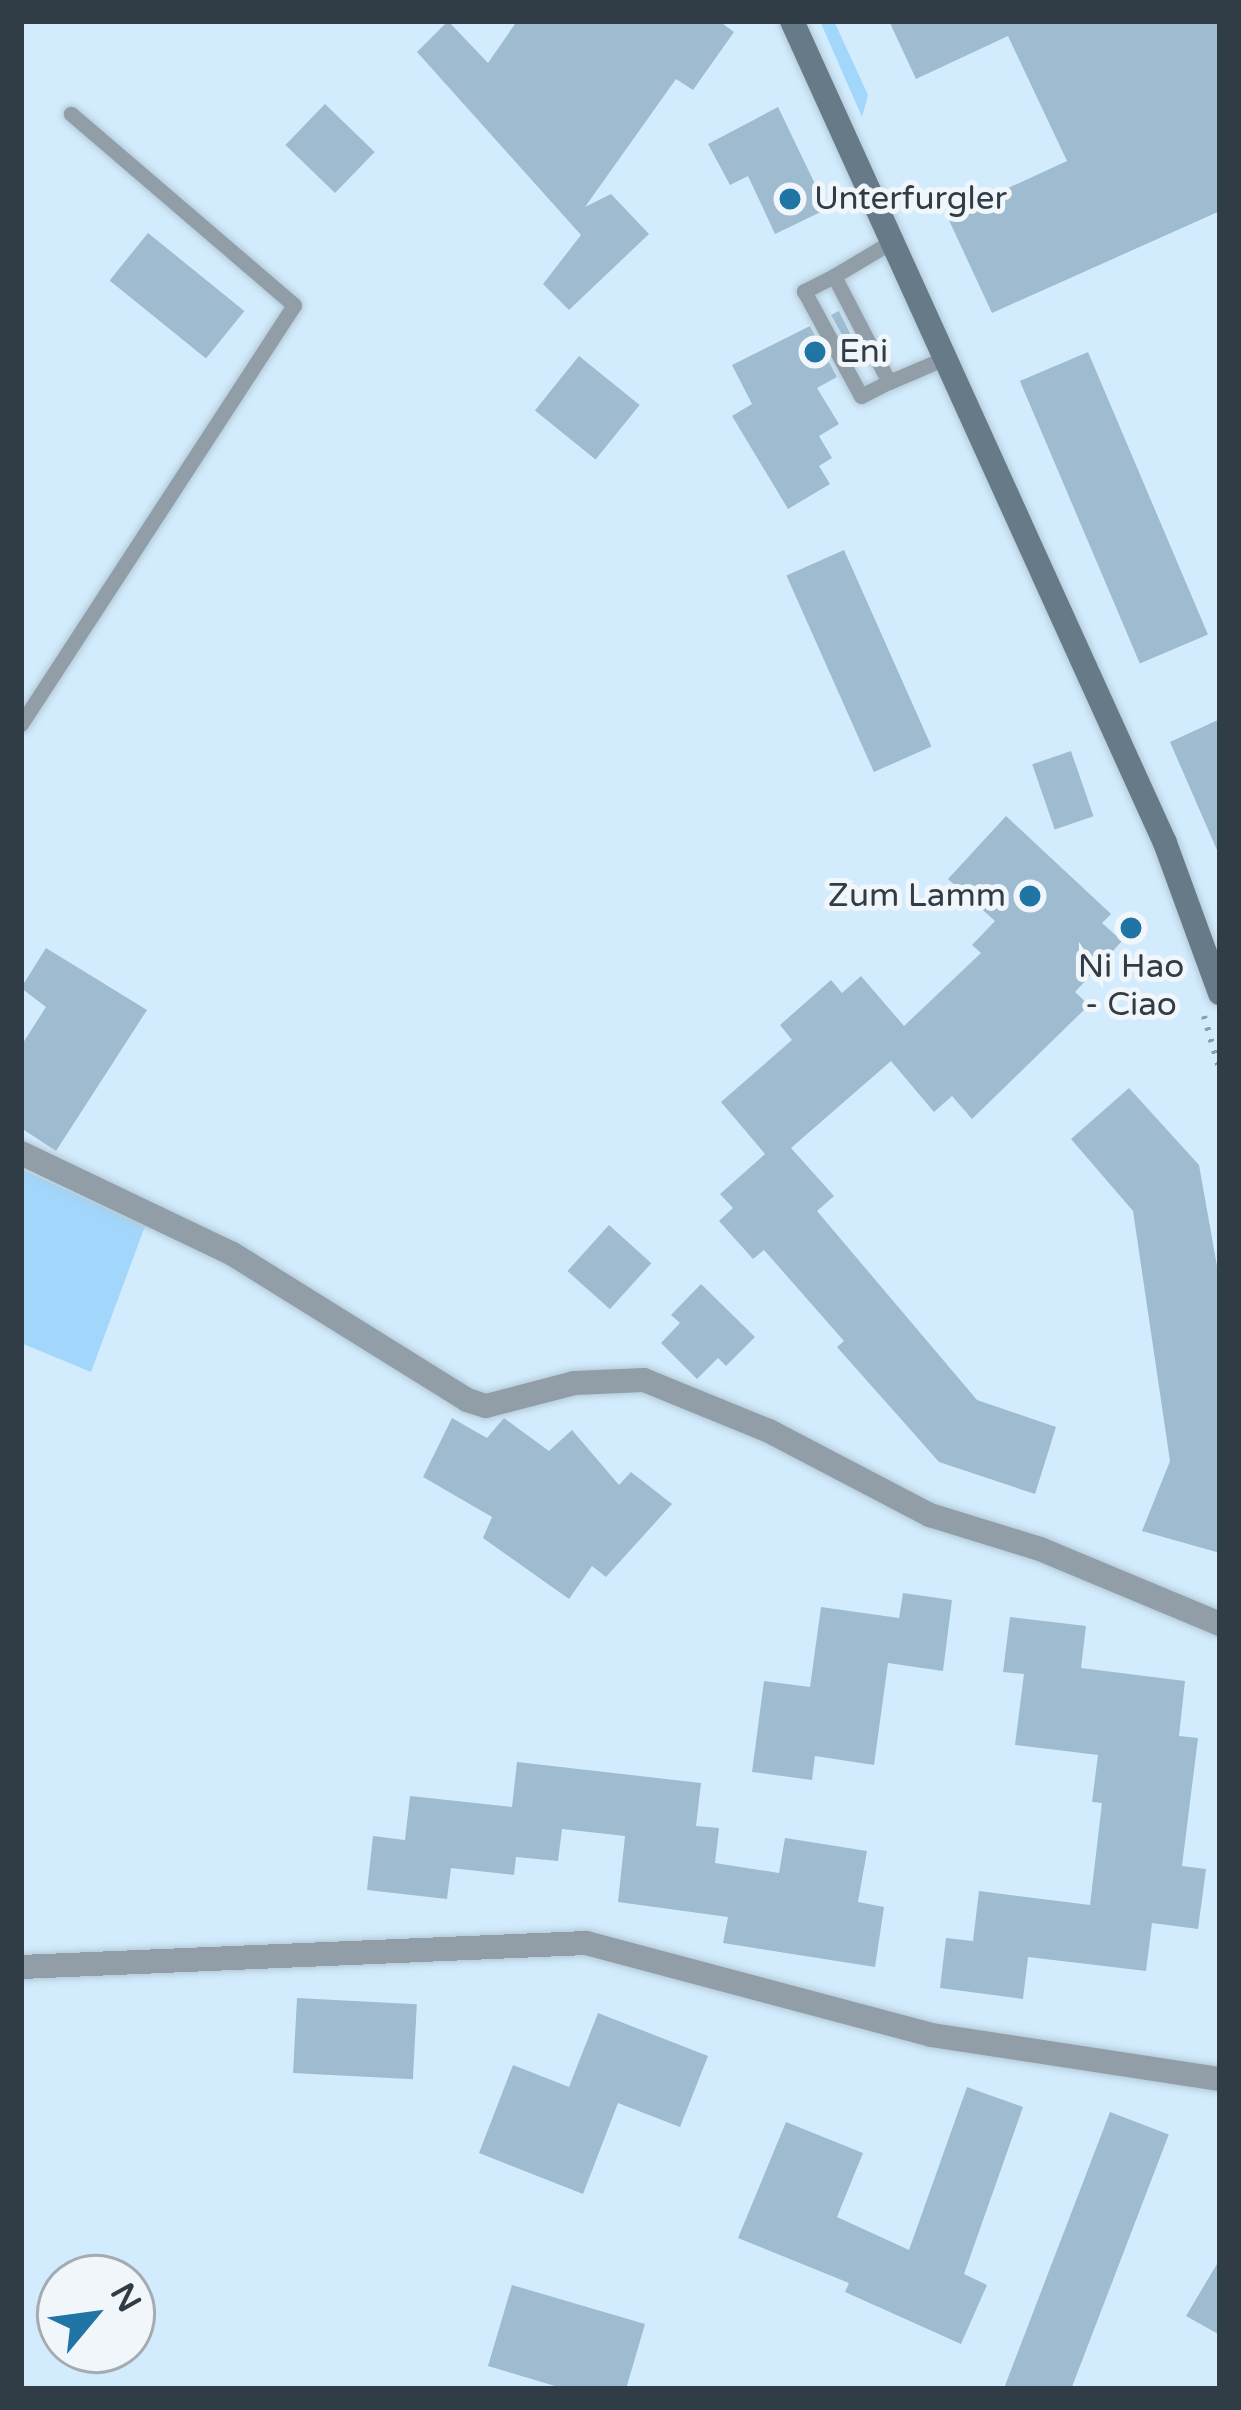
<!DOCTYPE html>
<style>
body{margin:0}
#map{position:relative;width:1241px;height:2410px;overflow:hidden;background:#d3ecfd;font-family:"Varela Round",sans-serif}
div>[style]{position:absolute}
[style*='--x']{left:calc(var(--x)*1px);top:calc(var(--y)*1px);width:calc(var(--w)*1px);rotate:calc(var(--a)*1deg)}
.green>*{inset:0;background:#a2d6fa}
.building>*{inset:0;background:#9ebbd0;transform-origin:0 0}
.path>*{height:6px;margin-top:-3px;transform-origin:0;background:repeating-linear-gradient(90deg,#8b9eac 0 3px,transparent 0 12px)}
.roads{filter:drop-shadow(0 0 3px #b3c9d8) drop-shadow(0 0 3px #b3c9d8)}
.lane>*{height:15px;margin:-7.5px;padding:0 7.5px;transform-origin:7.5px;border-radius:7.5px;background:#919ea7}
.street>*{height:24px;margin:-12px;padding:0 12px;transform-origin:12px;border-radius:12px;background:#919ea7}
.secondary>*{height:24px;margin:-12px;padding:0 12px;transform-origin:12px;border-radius:12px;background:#677a87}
.dots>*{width:33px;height:33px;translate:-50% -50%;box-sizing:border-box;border:6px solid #f0f6fa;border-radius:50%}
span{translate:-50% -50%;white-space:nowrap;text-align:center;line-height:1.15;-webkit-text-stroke:10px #f0f6fa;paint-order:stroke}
.poi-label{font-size:33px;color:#313d46}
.left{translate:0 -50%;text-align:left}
.right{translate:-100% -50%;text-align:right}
.frame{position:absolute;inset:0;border:24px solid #313d46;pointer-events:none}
.north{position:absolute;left:36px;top:2254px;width:120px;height:120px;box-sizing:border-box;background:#f0f6fa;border:3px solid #a4acb2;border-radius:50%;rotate:61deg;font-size:33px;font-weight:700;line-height:48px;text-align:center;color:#313d46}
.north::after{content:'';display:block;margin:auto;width:42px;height:54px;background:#2075a5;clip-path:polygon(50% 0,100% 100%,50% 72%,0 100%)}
</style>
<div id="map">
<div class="green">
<i style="clip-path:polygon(820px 21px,834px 21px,868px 95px,862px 117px)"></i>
<i style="clip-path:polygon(21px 1169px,145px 1226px,91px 1372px,21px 1343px)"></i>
</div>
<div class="building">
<i style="clip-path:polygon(448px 21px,488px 63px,517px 21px,719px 21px,734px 32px,693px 90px,676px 79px,585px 207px,611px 194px,649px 234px,569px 310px,543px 284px,581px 235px,417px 52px)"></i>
<i style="clip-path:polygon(889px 21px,1220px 21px,1220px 211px,992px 313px,947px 216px,1067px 161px,1008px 36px,916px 79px)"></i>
<i style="left:325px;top:104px;width:69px;height:57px;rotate:44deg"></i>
<i style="clip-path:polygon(778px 107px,827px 209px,775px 234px,748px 176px,730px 185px,708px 144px)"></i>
<i style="left:148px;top:233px;width:124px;height:61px;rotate:39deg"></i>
<i style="clip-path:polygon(839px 311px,865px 363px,859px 366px,831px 315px)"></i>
<i style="clip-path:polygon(810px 326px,837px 377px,817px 388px,839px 424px,819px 436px,832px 458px,819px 466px,830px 484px,788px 509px,732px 416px,752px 404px,732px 365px)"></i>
<i style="left:1088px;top:352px;width:307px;height:74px;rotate:67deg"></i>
<i style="left:579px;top:356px;width:78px;height:70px;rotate:39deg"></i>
<i style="left:844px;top:550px;width:215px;height:63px;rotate:66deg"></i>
<i style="clip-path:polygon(1220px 719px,1220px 857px,1170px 742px)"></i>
<i style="left:1071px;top:751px;width:69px;height:41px;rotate:71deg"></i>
<i style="clip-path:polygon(1006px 816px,1111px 914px,1102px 923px,1122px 941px,1075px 992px,1089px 1005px,972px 1119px,952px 1096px,934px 1112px,891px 1061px,791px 1148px,834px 1196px,817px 1211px,977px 1400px,1056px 1427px,1035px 1494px,939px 1462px,837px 1347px,844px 1341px,764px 1250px,753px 1259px,719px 1221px,733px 1208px,720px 1194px,765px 1154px,721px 1102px,792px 1040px,780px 1025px,831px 980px,842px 993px,861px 976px,904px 1026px,981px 953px,972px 945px,995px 921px,948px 879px)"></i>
<i style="clip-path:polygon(46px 948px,147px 1010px,56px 1151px,21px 1128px,21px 1046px,46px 1007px,21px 988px)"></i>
<i style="clip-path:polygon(1129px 1088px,1199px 1165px,1220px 1283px,1220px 1553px,1142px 1531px,1170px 1461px,1133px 1211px,1071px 1139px)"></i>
<i style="left:609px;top:1225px;width:57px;height:62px;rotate:42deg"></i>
<i style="clip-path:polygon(701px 1284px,755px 1337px,726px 1366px,718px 1358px,697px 1379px,661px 1343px,680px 1323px,671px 1315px)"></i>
<i style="clip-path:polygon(452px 1418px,487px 1438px,504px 1418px,549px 1451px,572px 1430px,619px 1485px,631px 1472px,672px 1504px,606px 1577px,592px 1566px,569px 1599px,483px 1538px,492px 1517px,423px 1477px)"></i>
<i style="clip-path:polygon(903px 1593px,952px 1600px,943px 1671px,888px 1663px,874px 1765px,815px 1756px,812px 1780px,752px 1772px,764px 1681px,810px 1687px,821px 1607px,899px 1618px)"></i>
<i style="clip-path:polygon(1010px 1617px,1086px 1626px,1081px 1668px,1185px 1681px,1179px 1736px,1198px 1738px,1182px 1866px,1206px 1869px,1198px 1929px,1152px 1923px,1146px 1971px,1028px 1957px,1023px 1999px,940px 1988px,946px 1938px,973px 1941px,979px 1891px,1090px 1905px,1102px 1803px,1092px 1802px,1098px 1755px,1015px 1745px,1024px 1674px,1003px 1672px)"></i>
<i style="clip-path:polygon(517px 1762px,701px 1783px,696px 1826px,719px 1828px,715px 1863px,779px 1873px,785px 1838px,867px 1851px,858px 1902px,884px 1907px,875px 1967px,723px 1943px,728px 1917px,618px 1902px,625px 1836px,562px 1829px,558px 1861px,516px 1857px,514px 1875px,451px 1868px,447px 1899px,367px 1890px,373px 1836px,405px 1840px,410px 1796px,512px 1807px)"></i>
<i style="left:297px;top:1998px;width:120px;height:75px;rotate:3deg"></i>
<i style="clip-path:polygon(598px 2013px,708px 2056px,680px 2127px,618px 2103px,583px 2194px,479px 2153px,513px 2065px,569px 2087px)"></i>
<i style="clip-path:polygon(967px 2087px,1023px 2107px,964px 2274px,987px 2285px,961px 2344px,845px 2292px,849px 2283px,738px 2238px,786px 2122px,863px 2153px,837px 2217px,909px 2250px)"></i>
<i style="left:1110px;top:2112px;width:63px;height:295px;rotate:21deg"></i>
<i style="clip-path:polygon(1220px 2259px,1220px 2335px,1186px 2316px)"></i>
<i style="clip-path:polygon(512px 2285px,645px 2324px,626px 2389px,565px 2389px,488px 2366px)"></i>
</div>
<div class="path">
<i style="--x:1204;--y:1016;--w:57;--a:73.8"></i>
</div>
<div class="roads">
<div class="lane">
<i style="--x:891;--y:242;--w:66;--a:149.2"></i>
<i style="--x:834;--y:276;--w:119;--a:62.6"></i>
<i style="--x:889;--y:382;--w:59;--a:-23.1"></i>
<i style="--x:834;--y:276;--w:34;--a:153"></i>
<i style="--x:804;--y:291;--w:119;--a:61.5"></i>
<i style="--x:861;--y:396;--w:31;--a:-27"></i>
<i style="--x:21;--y:724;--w:500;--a:-56.91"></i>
<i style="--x:294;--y:305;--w:294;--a:-139.4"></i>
</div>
<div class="street">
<i style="--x:21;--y:1153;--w:233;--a:25.5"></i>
<i style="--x:231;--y:1253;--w:278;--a:31.9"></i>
<i style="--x:467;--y:1400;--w:20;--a:18"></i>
<i style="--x:486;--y:1406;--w:91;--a:-14.6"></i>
<i style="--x:574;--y:1383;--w:70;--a:-2.5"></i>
<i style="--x:644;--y:1380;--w:135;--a:22.2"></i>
<i style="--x:769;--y:1431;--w:182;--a:27.6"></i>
<i style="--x:930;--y:1515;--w:115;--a:17.2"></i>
<i style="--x:1040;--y:1549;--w:195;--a:22.6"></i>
<i style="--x:21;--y:1967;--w:566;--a:-2.43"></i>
<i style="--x:586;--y:1943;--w:357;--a:14.9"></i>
<i style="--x:931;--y:2035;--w:292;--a:8.7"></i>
</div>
<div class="secondary">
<i style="--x:792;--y:21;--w:903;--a:65.59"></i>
<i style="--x:1165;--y:843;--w:160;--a:69.9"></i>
</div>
</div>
<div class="dots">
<i style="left:790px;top:199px;background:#2075a5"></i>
<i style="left:815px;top:352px;background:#2075a5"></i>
<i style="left:1030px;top:896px;background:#2075a5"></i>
<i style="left:1131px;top:928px;background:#2075a5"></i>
</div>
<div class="poi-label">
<span class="left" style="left:814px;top:199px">Unterfurgler</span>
<span class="left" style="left:839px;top:352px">Eni</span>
<span class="right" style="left:1006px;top:896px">Zum Lamm</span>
<span style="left:1131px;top:986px">Ni Hao<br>- Ciao</span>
</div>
<div class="frame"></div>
<div class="north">N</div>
</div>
